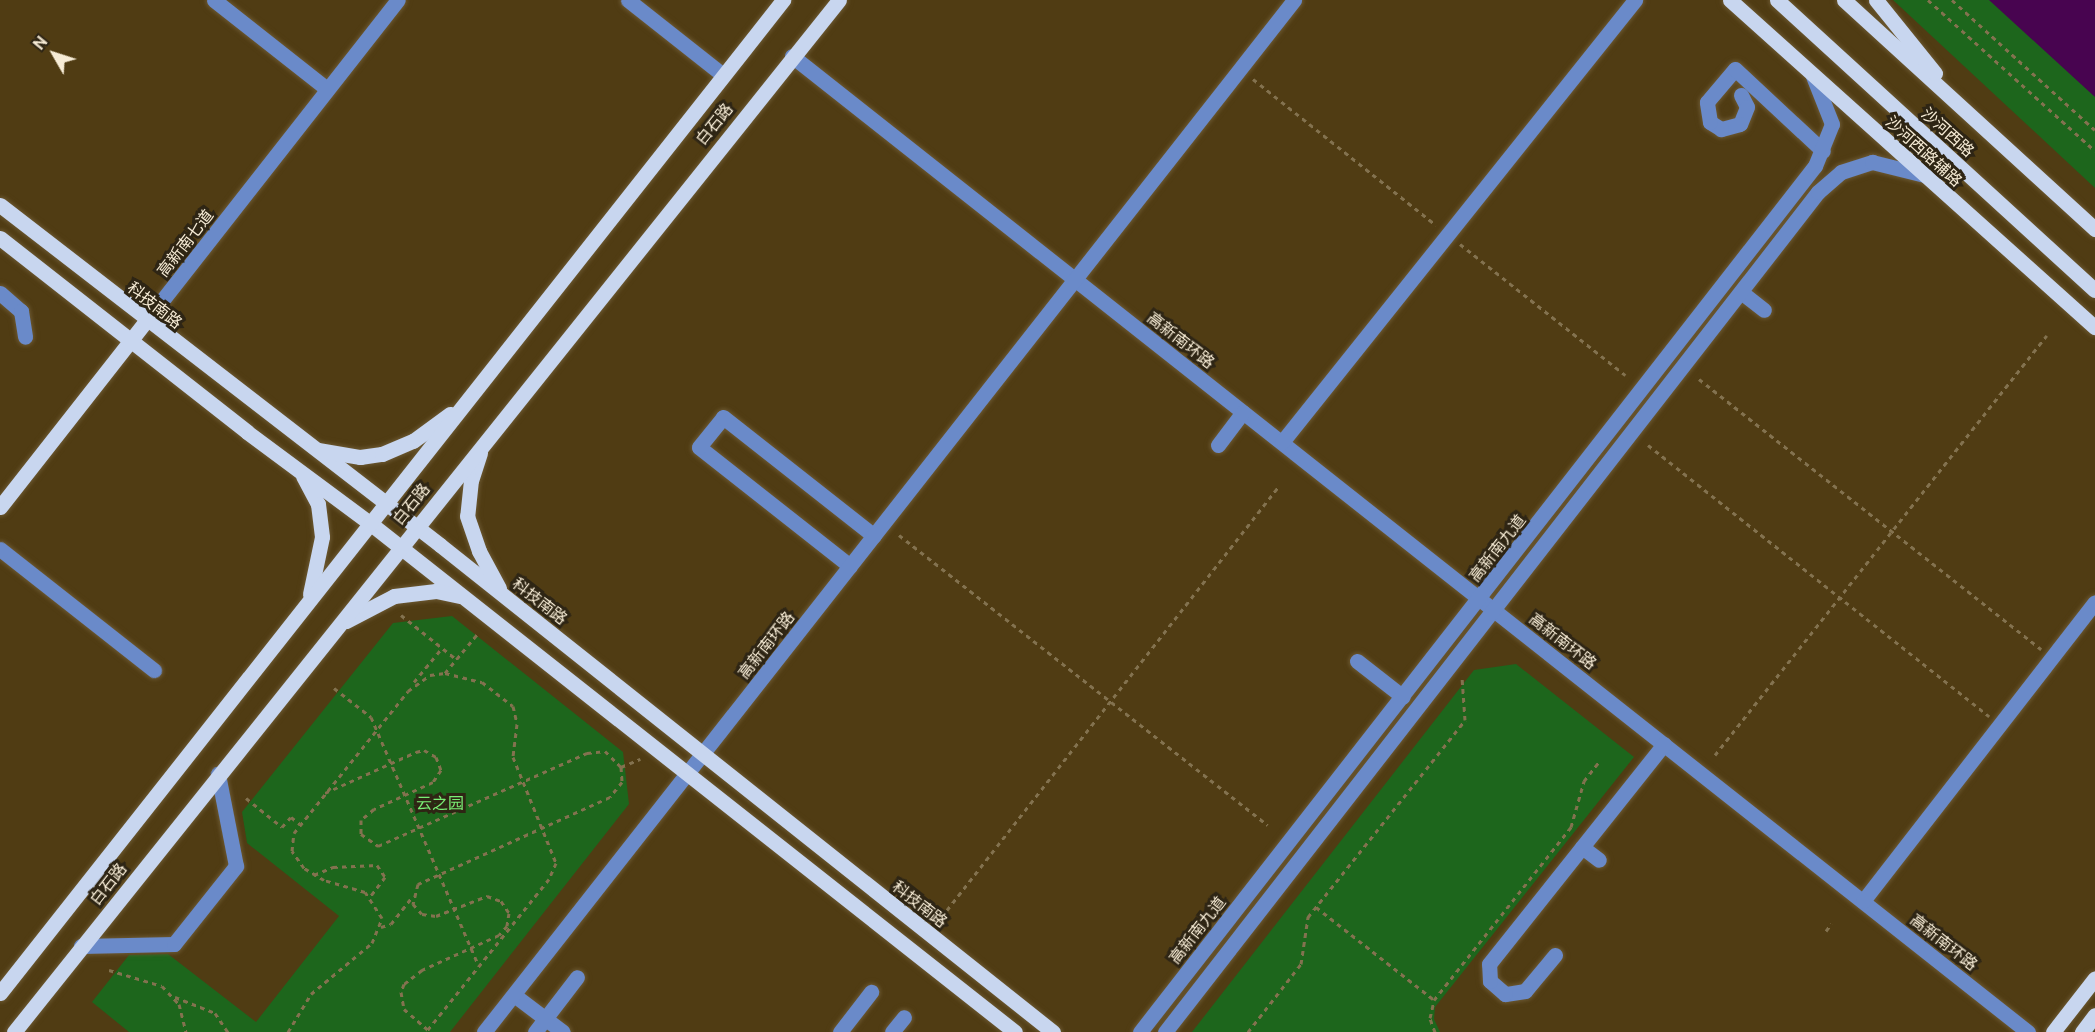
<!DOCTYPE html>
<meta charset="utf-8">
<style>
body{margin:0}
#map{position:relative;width:2095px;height:1032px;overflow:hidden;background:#503c13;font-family:Ubuntu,"Noto Sans SC",sans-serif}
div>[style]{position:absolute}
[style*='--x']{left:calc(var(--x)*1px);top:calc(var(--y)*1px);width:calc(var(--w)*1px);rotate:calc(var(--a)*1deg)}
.green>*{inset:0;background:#1d661c}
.water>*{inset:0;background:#480450}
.path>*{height:3px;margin-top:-1.5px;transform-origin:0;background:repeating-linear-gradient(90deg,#83724f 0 4.5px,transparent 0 9px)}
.roads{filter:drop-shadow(0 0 2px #6b5832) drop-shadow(0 0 2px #6b5832)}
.minor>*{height:15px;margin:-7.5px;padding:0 7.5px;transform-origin:7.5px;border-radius:7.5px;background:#6a8ac9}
.major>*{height:15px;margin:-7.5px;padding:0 7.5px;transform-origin:7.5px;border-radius:7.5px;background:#c8d6ef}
span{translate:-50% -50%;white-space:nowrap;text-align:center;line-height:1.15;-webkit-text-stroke:6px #2e2514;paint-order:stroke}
.street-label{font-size:16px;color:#f7ecd6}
.park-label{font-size:16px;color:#79ee74}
.north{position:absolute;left:24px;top:24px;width:60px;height:60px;-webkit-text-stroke:4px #2e2514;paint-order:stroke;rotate:309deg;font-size:16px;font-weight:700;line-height:24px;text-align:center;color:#f7ecd6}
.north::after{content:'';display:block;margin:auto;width:21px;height:27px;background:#f7ecd6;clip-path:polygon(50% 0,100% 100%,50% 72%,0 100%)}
</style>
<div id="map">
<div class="green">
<i style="clip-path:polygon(1893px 0,2095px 0,2095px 188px)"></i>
<i style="clip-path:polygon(452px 616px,623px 752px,629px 804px,450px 1032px,129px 1032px,92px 1002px,129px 955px,168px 954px,256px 1022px,339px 916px,247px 843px,242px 812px,393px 623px)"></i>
<i style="clip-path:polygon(1516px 664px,1634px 757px,1435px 1007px,1434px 1019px,1440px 1032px,1192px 1032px,1474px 670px)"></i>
</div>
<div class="water">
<i style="clip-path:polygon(1989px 0,2095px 0,2095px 97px)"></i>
</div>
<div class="path">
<i style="--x:1928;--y:0;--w:225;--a:42.1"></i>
<i style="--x:1952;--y:0;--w:193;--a:42.3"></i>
<i style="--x:1253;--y:79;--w:234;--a:38.6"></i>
<i style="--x:1460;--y:244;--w:211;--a:38.4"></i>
<i style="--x:1699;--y:379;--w:436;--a:38.3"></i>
<i style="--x:1648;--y:445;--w:436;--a:38.5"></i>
<i style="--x:899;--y:535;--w:469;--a:38.2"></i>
<i style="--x:401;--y:615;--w:70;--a:38.7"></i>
<i style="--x:445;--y:673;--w:53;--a:-50.3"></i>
<i style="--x:414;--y:682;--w:44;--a:-50.5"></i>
<i style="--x:334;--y:688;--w:47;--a:38.1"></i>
<i style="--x:371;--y:717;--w:271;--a:66.6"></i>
<i style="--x:1715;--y:755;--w:535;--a:-51.67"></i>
<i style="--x:621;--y:767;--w:21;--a:-23"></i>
<i style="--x:325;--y:793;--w:100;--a:-24.3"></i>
<i style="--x:416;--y:752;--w:8;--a:-14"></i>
<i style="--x:424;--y:750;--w:14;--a:30"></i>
<i style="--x:436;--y:757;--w:14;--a:69"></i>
<i style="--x:441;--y:770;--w:14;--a:124"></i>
<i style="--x:433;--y:782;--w:65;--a:155.4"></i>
<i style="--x:374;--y:809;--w:17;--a:140"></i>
<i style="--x:361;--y:820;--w:14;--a:90"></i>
<i style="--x:361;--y:834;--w:21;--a:35"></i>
<i style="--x:378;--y:846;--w:229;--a:-24"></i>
<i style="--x:587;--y:753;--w:18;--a:-6"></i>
<i style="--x:605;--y:751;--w:23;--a:45"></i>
<i style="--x:621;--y:767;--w:15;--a:86"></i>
<i style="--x:622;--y:782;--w:19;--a:129"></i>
<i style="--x:610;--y:797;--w:211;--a:155.6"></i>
<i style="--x:418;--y:884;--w:21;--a:104"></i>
<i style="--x:413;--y:904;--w:13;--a:48"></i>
<i style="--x:422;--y:914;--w:14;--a:8"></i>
<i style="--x:436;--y:916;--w:55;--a:-21.4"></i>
<i style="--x:487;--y:896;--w:15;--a:20"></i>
<i style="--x:501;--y:901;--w:14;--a:56"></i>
<i style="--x:509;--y:913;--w:13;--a:99"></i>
<i style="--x:507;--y:926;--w:12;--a:132"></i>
<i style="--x:499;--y:935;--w:85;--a:155.6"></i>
<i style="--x:422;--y:970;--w:23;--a:142"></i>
<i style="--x:404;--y:984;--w:9;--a:111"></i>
<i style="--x:401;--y:992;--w:17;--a:80"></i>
<i style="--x:404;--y:1009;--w:32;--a:41"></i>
<i style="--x:246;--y:798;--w:46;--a:38.9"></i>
<i style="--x:282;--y:827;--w:13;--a:-48"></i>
<i style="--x:291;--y:817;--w:11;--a:38"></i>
<i style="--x:314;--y:875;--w:21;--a:-23"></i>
<i style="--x:333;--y:867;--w:44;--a:-2.6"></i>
<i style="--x:377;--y:865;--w:14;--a:56"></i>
<i style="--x:385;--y:877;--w:25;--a:127"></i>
<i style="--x:1316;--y:907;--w:150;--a:38.2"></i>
<i style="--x:947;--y:910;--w:539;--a:-51.94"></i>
<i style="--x:381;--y:927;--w:10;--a:-17"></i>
<i style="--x:391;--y:924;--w:33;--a:-52"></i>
<i style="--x:1826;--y:931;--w:9;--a:-54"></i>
<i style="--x:109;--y:970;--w:55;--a:16.8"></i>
<i style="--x:162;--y:986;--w:25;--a:47"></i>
<i style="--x:179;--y:1004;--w:29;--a:76"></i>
<i style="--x:175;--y:997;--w:43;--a:21.8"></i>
<i style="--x:215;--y:1013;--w:23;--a:56"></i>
<i style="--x:288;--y:1032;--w:44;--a:-58.8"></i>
<i style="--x:311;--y:994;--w:80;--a:-39.9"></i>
<i style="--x:372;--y:943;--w:27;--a:-68"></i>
<i style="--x:382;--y:918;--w:31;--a:-123"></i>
<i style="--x:365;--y:892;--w:43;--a:-163.7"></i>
<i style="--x:324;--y:880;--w:23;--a:-149"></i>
<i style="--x:304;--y:868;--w:21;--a:-125"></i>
<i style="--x:292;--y:851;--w:18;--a:-84"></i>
<i style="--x:294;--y:833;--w:182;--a:-51.2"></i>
<i style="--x:408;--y:691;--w:27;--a:-36"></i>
<i style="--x:430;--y:675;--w:15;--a:-8"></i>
<i style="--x:445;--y:673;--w:38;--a:14"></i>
<i style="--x:482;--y:682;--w:39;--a:38"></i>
<i style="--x:513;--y:706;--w:18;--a:77"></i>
<i style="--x:517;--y:724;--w:33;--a:97"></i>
<i style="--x:513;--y:757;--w:114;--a:67.9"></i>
<i style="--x:556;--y:863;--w:17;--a:114"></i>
<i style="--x:549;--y:879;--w:196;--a:128.8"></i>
<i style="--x:1248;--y:1032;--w:86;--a:-52.1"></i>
<i style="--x:1301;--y:964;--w:48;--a:-81.5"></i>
<i style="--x:1308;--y:917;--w:252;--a:-51.4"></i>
<i style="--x:1465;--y:720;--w:43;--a:-94"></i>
<i style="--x:1435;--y:1032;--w:15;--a:-110"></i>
<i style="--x:1430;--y:1018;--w:18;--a:-77"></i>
<i style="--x:1434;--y:1000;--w:221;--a:-51.6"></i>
<i style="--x:1571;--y:827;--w:48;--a:-74.2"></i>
<i style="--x:1584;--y:781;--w:24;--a:-52"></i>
</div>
<div class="roads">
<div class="minor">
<i style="--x:214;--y:0;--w:144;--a:38.2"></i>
<i style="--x:628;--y:0;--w:121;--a:38.3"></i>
<i style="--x:792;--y:56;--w:1575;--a:38.3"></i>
<i style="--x:1741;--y:95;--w:13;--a:63"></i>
<i style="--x:1747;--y:107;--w:18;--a:112"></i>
<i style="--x:1740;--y:124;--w:20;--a:165"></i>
<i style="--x:1721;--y:129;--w:13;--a:-148"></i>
<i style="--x:1710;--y:122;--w:20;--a:-99"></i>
<i style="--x:1707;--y:102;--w:43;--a:-49.7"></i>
<i style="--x:1735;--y:69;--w:120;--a:43"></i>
<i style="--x:1741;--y:292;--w:29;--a:38"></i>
<i style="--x:0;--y:293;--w:28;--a:41"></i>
<i style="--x:21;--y:311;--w:26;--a:81"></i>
<i style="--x:146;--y:321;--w:408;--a:-51.9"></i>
<i style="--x:1282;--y:442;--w:566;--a:-51.39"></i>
<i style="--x:1218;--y:445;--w:41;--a:-52.9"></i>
<i style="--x:0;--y:549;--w:196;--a:38.2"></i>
<i style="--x:850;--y:566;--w:192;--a:-141.8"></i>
<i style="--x:699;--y:447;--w:38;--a:-51"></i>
<i style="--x:723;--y:417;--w:192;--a:38.2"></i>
<i style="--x:1357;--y:661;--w:58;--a:38"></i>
<i style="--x:1582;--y:847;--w:21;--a:37"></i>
<i style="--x:1863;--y:901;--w:378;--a:-52.2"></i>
<i style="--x:81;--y:946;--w:93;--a:-1.2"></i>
<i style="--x:174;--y:944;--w:100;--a:-51.5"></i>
<i style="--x:236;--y:866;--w:94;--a:-101.1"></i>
<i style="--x:1555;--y:955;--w:47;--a:129.8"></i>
<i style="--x:1525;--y:991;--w:20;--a:171"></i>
<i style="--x:1505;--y:994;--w:20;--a:-139"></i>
<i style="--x:1490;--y:981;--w:17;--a:-93"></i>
<i style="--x:1489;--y:964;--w:281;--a:-51.5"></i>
<i style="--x:514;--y:995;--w:61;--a:37.1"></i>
<i style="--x:484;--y:1032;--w:1312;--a:-51.87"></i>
<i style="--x:535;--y:1032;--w:69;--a:-52.6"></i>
<i style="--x:840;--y:1032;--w:51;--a:-52.2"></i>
<i style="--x:892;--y:1032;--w:19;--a:-51"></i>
<i style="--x:1140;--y:1032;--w:1098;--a:-52.07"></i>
<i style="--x:1815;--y:166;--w:45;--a:-68"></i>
<i style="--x:1832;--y:124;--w:52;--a:-111.6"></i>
<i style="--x:1165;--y:1032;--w:1064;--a:-52.14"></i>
<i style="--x:1818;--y:192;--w:30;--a:-41"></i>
<i style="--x:1841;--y:172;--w:33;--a:-18"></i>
<i style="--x:1872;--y:162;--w:54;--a:14"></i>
</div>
<div class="major">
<i style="--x:1730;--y:0;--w:490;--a:41.9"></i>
<i style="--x:1777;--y:0;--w:430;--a:42.4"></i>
<i style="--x:1844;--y:0;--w:340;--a:42.4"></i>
<i style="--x:1876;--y:0;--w:94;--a:51.1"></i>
<i style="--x:0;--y:205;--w:556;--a:37.69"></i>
<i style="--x:440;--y:545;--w:783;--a:38.47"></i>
<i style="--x:0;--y:238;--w:314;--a:38.1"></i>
<i style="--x:247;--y:432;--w:154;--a:36.6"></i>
<i style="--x:371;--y:524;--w:820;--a:38.27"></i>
<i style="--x:318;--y:450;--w:43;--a:9.5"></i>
<i style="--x:360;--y:457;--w:22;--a:-8"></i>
<i style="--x:382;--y:454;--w:34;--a:-23"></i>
<i style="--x:413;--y:441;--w:46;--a:-36.1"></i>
<i style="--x:480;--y:453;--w:28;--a:108"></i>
<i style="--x:471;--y:480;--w:36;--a:96"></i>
<i style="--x:467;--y:516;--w:37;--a:71"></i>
<i style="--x:479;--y:551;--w:42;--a:61.6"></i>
<i style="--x:303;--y:476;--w:32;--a:62"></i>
<i style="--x:318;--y:504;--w:33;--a:83"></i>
<i style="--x:322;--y:537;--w:58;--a:101.9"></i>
<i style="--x:0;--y:507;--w:236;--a:-51.9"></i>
<i style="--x:346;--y:621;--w:54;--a:-27.5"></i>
<i style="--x:394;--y:596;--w:42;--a:-6.8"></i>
<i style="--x:436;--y:591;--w:24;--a:12"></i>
<i style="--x:0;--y:993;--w:1265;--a:-51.74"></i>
<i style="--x:14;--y:1032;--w:1321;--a:-51.36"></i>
<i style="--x:2053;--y:1032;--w:68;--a:-52.1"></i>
<i style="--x:2082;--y:1032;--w:21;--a:-53"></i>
</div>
</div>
<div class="street-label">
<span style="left:714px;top:124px;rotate:-51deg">白石路</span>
<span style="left:1948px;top:132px;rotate:42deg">沙河西路</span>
<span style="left:1924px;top:151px;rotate:42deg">沙河西路辅路</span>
<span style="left:185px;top:243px;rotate:-52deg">高新南七道</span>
<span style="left:155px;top:305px;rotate:38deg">科技南路</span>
<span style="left:1181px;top:340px;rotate:38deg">高新南环路</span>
<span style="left:411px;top:504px;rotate:-51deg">白石路</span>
<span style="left:1497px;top:548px;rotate:-52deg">高新南九道</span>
<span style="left:540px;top:601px;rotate:38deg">科技南路</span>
<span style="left:1563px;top:641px;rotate:38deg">高新南环路</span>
<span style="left:766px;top:645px;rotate:-52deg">高新南环路</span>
<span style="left:108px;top:884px;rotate:-52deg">白石路</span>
<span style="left:920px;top:904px;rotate:38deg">科技南路</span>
<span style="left:1197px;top:930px;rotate:-52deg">高新南九道</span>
<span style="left:1944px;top:942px;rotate:38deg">高新南环路</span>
</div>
<div class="park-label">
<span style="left:440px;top:803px">云之园</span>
</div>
<div class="north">N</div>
</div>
